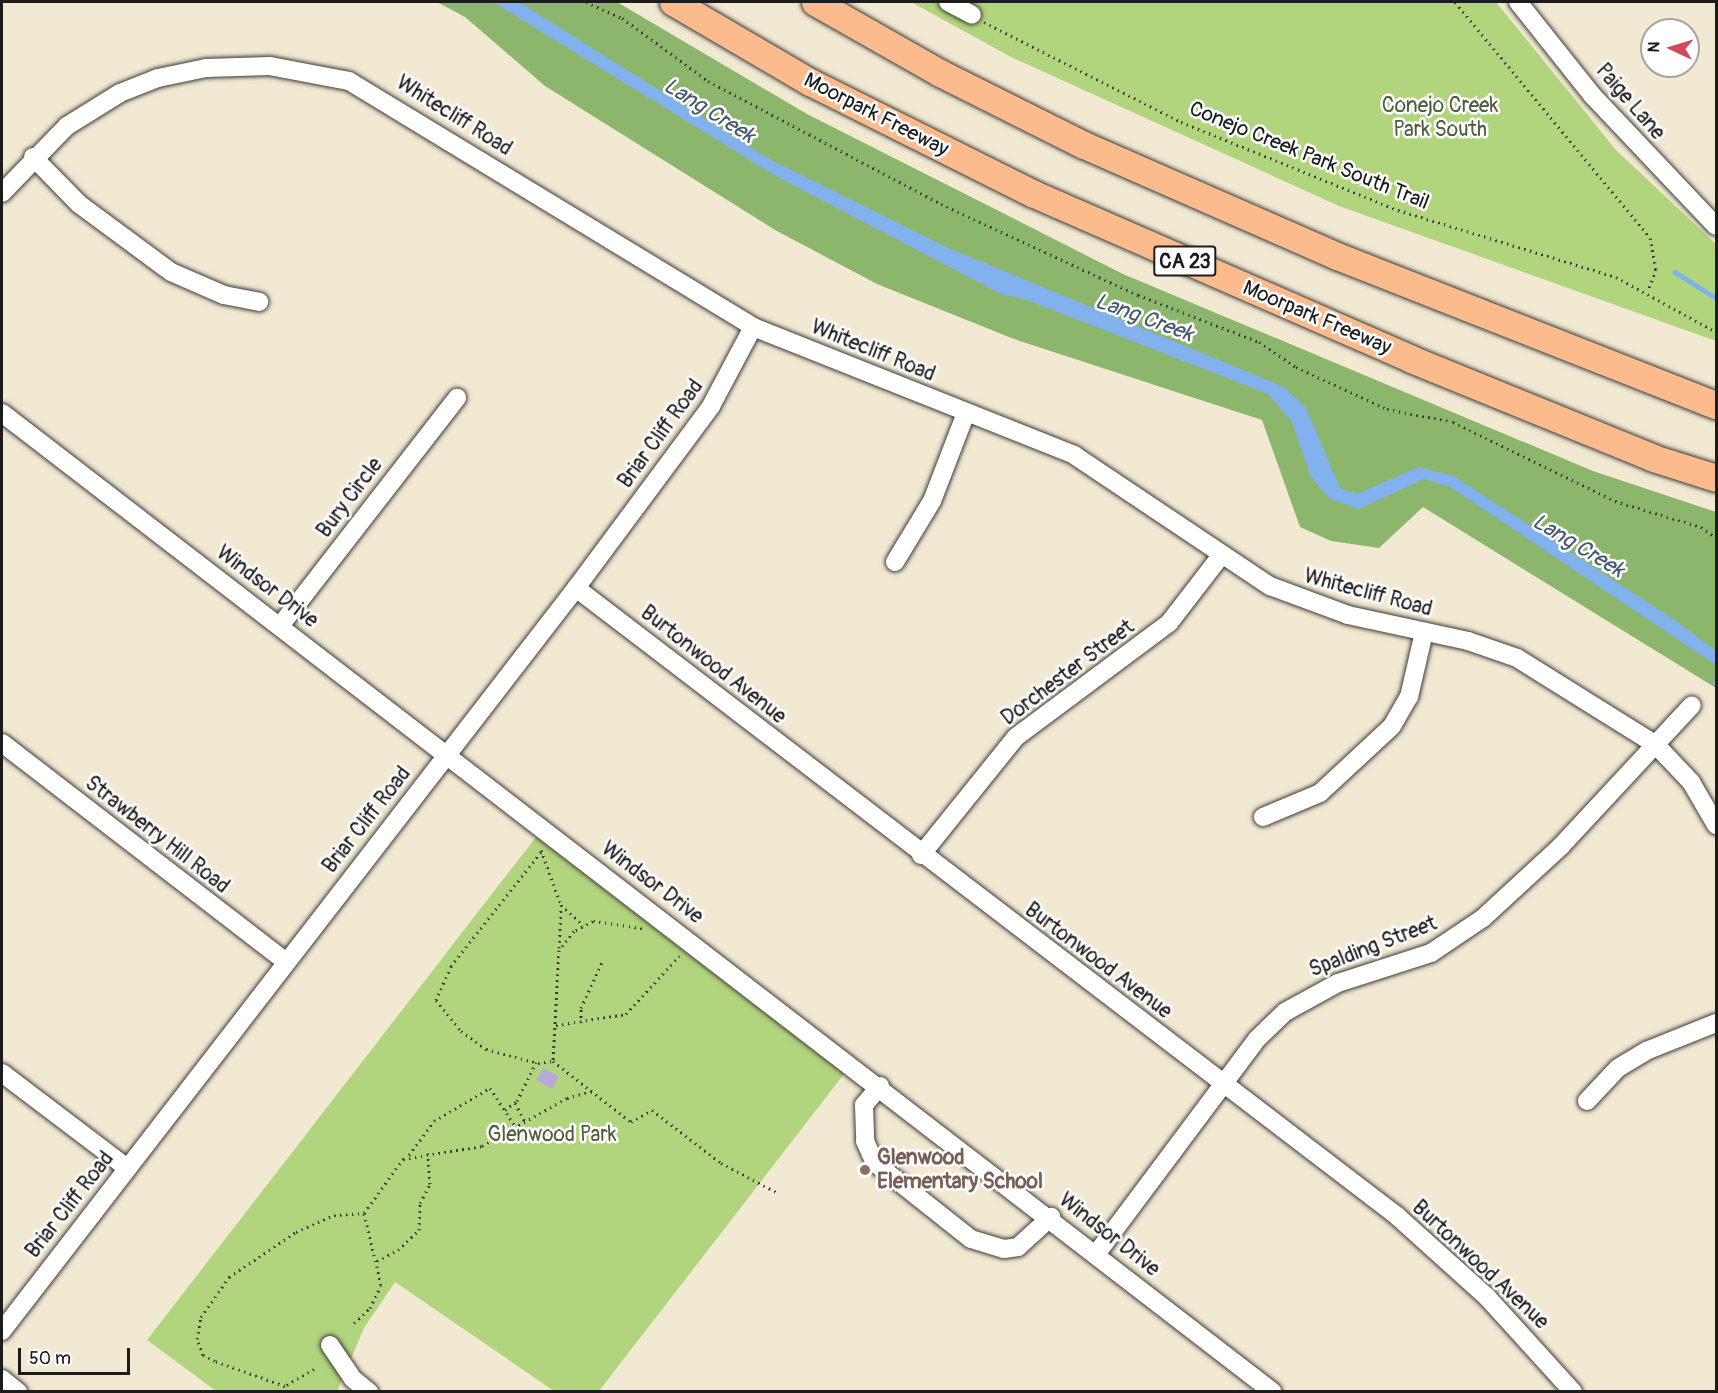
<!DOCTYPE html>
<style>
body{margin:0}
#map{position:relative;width:1718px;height:1393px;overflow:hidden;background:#f2e9d2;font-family:Pangolin,sans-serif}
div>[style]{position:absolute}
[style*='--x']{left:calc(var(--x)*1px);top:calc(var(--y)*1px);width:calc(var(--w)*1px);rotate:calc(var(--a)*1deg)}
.green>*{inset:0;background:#b1d57d}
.forest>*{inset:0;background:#8cb66c}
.water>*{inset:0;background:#82b2ed}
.stream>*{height:4.5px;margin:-2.25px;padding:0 2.25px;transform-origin:2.25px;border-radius:2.25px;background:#82b2ed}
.building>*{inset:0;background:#b5abd6;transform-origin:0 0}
.path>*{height:3px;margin-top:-1.5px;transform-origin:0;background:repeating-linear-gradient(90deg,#3c3b37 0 1.5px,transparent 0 6px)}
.roads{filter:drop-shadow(0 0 2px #3c3b37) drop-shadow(0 0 2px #3c3b37)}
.minor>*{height:18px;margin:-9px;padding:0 9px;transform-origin:9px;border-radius:9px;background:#fff}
.highway>*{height:27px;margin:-13.5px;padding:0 13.5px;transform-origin:13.5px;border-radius:13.5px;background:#fbbb8d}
.dots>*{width:16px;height:16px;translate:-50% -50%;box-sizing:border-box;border:3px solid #fff;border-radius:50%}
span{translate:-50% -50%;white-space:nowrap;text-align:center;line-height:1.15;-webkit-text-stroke:5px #fff;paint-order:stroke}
.shield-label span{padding:2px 4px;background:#fff;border:2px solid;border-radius:4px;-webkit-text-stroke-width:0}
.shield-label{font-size:20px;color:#1c1c1c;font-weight:700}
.street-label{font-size:21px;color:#1c1c1c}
.park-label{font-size:21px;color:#505d3e}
.education-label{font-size:21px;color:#785e54;font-weight:700}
.left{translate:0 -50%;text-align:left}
.water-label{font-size:22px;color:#455870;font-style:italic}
.frame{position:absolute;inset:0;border:3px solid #1c1c1c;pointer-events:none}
.north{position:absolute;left:1640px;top:18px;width:60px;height:60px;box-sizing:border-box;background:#fff;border:2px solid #a4a4a4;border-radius:50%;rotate:274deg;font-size:16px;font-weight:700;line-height:24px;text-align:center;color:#1c1c1c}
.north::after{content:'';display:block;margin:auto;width:21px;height:27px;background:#d1495b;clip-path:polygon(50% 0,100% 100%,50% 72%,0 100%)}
.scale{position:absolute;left:18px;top:1348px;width:112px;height:27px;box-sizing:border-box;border:3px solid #1c1c1c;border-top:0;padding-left:8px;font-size:18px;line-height:21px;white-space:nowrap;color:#1c1c1c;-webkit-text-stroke:4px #fff;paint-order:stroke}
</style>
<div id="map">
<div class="green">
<i style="clip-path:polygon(911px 2px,1496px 2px,1616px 150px,1716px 244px,1716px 341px,1339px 206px,1011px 57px)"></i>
<i style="clip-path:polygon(536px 837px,844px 1074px,599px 1391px,554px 1391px,395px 1282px,364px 1328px,337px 1391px,216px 1391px,147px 1340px)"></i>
</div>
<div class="forest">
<i style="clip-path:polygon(437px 2px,617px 2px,807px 114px,1123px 274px,1593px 471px,1716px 512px,1716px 688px,1423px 507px,1379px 548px,1331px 541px,1300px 527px,1262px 420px,1014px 339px,877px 284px,775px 230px,545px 86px,465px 17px)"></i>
</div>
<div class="water">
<i style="clip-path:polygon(493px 2px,519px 2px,767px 158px,946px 247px,1284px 387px,1306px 408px,1340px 488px,1357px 494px,1419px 467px,1454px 476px,1676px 621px,1716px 651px,1716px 665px,1450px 487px,1424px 479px,1359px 509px,1330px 499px,1311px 477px,1292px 422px,1268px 394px,1027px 300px,1001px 294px,774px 175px)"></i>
</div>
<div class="stream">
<i style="--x:1675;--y:272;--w:49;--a:32.4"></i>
<i style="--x:1715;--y:683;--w:1;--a:-45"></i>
</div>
<div class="building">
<i style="left:543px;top:1068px;width:18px;height:14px;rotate:27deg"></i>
</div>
<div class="path">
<i style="--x:586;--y:2;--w:39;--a:24"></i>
<i style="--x:622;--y:18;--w:107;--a:36.2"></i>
<i style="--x:708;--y:81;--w:263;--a:27.8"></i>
<i style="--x:941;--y:204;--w:217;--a:24.8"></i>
<i style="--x:1138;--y:295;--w:130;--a:21.2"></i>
<i style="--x:1259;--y:342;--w:45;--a:34"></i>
<i style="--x:1296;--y:367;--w:100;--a:24.8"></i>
<i style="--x:1387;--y:409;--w:67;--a:11.1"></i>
<i style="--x:1453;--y:422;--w:180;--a:26"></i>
<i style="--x:1615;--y:501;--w:90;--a:16.8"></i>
<i style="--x:1701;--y:527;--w:19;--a:36"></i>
<i style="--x:1455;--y:2;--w:306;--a:50.4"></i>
<i style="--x:1650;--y:238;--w:32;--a:79"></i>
<i style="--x:1656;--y:269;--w:23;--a:110"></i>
<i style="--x:984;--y:22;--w:221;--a:26.9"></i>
<i style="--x:1181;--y:122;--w:234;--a:22.1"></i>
<i style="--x:1398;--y:210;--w:228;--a:17.1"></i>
<i style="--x:1616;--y:277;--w:114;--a:28.8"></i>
<i style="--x:541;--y:850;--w:59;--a:70"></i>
<i style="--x:561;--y:905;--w:30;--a:42"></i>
<i style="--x:541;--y:852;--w:145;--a:128.3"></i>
<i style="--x:451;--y:966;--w:37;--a:114"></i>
<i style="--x:436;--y:1000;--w:40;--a:51"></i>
<i style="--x:461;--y:1031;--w:31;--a:36"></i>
<i style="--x:486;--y:1049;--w:54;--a:15.1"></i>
<i style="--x:538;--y:1063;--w:15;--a:-8"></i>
<i style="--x:642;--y:928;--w:49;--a:-171.9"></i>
<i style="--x:593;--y:921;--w:21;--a:152"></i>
<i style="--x:574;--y:931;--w:24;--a:128"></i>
<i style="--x:559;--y:950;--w:111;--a:93.1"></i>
<i style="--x:553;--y:1061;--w:99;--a:38"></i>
<i style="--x:631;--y:1122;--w:24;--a:-30"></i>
<i style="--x:652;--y:1110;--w:87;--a:37.5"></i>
<i style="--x:721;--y:1163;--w:62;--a:27.8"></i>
<i style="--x:559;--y:948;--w:43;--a:-87.3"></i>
<i style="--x:581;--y:1023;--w:15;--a:-90"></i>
<i style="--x:581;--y:1008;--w:51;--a:-65.5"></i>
<i style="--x:556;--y:1025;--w:71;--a:-8.9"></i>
<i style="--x:626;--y:1014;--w:79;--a:-47.6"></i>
<i style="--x:515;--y:1103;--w:21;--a:62"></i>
<i style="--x:505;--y:1110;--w:15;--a:-37"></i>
<i style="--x:517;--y:1101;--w:43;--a:-64"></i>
<i style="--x:409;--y:1155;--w:42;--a:-53.7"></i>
<i style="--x:434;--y:1121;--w:65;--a:-30.5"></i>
<i style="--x:490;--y:1088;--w:49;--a:56.6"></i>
<i style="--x:377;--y:1261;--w:24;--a:-28"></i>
<i style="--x:398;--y:1250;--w:29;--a:-44"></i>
<i style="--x:419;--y:1230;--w:27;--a:-88"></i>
<i style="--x:420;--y:1203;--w:21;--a:-62"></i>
<i style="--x:430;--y:1184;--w:31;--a:-94"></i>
<i style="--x:354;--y:1323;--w:22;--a:-43"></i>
<i style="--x:370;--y:1308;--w:25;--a:-64"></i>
<i style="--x:381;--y:1285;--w:74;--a:-103.3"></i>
<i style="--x:364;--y:1213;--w:67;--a:-54.2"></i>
<i style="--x:403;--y:1159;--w:80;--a:-9.3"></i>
<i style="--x:482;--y:1146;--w:98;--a:-29.5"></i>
<i style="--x:567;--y:1098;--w:27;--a:-15"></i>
<i style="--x:314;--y:1369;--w:34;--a:150"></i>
<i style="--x:285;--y:1386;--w:74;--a:-160.3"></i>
<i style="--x:215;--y:1361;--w:13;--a:-153"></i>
<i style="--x:203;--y:1355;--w:17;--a:-111"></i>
<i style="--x:197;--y:1339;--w:22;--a:-80"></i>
<i style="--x:201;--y:1317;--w:49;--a:-55"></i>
<i style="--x:229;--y:1277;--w:81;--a:-33.9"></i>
<i style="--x:296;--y:1232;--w:42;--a:-24.1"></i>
<i style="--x:334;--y:1215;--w:30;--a:-4"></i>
</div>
<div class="roads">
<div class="minor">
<i style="--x:948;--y:2;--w:27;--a:28"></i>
<i style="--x:1518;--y:2;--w:119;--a:51.5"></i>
<i style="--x:1592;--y:95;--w:180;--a:46.6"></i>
<i style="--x:33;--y:157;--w:66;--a:45.6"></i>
<i style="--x:79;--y:204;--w:114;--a:36.5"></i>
<i style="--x:171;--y:272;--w:58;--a:23.5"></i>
<i style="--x:224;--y:295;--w:36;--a:11"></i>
<i style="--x:2;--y:193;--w:93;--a:-45.9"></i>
<i style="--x:67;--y:126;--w:62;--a:-31.9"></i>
<i style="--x:120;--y:93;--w:41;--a:-21.5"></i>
<i style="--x:158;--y:78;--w:49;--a:-11.8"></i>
<i style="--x:206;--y:68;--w:64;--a:-1.8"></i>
<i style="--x:270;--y:66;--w:80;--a:10.8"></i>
<i style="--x:349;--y:81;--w:473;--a:31.3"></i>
<i style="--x:753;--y:327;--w:346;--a:21.7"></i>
<i style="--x:1074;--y:455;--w:236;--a:33.8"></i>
<i style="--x:1270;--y:586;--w:83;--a:20.4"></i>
<i style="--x:1348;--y:615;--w:123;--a:12.2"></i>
<i style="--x:1468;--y:641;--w:52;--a:19.1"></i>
<i style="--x:1517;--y:658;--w:164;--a:32"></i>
<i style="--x:1656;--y:745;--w:51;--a:46.6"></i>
<i style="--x:1691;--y:782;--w:50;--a:59.8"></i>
<i style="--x:2;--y:413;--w:1604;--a:37.61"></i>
<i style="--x:895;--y:562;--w:71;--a:-58.8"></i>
<i style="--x:932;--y:501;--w:94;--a:-68.9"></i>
<i style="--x:576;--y:588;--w:1034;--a:37.41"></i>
<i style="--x:1397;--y:1216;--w:121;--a:42"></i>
<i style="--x:1487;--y:1297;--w:128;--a:47.8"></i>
<i style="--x:280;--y:626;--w:289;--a:-52.2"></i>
<i style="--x:2;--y:743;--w:357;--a:37.6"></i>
<i style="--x:1263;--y:817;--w:62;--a:-22.8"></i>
<i style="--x:1320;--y:793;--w:98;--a:-42.9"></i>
<i style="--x:1392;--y:726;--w:34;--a:-60"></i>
<i style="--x:1409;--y:697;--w:67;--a:-77"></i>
<i style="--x:921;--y:855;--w:151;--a:-51.2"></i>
<i style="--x:1016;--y:737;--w:191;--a:-36.7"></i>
<i style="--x:1169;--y:623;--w:83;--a:-52.3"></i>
<i style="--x:2;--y:1073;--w:157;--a:37.2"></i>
<i style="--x:880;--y:1086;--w:25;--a:130"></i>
<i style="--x:864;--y:1105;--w:36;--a:88"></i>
<i style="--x:865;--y:1141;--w:24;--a:66"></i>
<i style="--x:875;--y:1163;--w:122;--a:38.4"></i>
<i style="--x:971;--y:1239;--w:34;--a:17"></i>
<i style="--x:1004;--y:1249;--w:14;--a:-8"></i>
<i style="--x:1018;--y:1247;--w:45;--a:-42.3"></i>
<i style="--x:1587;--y:1101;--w:45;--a:-46.8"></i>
<i style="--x:1618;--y:1068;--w:33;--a:-31"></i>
<i style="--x:1646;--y:1051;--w:75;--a:-21.8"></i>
<i style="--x:1097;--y:1253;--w:267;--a:-53.2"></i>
<i style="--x:1257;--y:1039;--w:39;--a:-44"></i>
<i style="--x:1285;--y:1012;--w:60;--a:-28.7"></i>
<i style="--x:1338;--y:983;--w:98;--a:-17.9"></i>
<i style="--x:1431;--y:953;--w:63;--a:-33.9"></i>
<i style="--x:1483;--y:918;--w:106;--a:-42.7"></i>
<i style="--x:1561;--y:846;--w:192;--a:-47.1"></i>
<i style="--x:2;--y:1331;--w:939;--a:-52.31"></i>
<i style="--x:576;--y:588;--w:227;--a:-53.4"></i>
<i style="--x:711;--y:406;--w:89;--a:-62"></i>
<i style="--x:330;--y:1345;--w:41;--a:55.9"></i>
<i style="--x:353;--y:1379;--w:21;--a:39"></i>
<i style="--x:2;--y:1379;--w:21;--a:39"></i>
</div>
<div class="highway">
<i style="--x:673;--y:2;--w:159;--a:30.3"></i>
<i style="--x:810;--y:82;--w:250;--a:26.6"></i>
<i style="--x:1034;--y:194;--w:412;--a:23.6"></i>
<i style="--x:1411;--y:359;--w:261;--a:22.2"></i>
<i style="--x:1653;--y:458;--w:66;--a:17.6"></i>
<i style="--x:815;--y:2;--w:144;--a:29.6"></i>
<i style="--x:940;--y:73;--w:161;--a:26.6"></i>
<i style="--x:1084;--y:145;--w:276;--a:23.7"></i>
<i style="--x:1337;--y:256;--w:407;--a:21.5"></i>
</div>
</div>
<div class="dots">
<i style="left:865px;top:1170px;background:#8d6e63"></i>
</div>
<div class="shield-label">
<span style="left:1185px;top:261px">CA 23</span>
</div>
<div class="street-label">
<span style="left:1630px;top:102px;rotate:49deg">Paige Lane</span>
<span style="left:876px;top:115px;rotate:27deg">Moorpark Freeway</span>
<span style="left:454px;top:116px;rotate:32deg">Whitecliff Road</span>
<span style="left:1309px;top:156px;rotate:22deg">Conejo Creek Park South Trail</span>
<span style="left:1317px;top:318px;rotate:23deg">Moorpark Freeway</span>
<span style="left:873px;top:351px;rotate:22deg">Whitecliff Road</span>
<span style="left:661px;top:434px;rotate:-54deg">Briar Cliff Road</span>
<span style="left:350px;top:498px;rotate:-53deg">Bury Circle</span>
<span style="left:267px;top:587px;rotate:37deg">Windsor Drive</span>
<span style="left:1368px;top:593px;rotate:15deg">Whitecliff Road</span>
<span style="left:713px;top:665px;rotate:38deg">Burtonwood Avenue</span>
<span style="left:1068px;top:673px;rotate:-37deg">Dorchester Street</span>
<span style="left:367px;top:820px;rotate:-52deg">Briar Cliff Road</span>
<span style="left:157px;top:835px;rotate:38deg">Strawberry Hill Road</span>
<span style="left:652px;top:883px;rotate:37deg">Windsor Drive</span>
<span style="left:1373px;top:947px;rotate:-21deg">Spalding Street</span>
<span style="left:1098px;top:961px;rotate:37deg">Burtonwood Avenue</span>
<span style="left:70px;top:1205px;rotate:-52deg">Briar Cliff Road</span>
<span style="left:1109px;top:1235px;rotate:38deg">Windsor Drive</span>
<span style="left:1480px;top:1265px;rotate:43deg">Burtonwood Avenue</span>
</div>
<div class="park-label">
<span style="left:1440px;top:118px">Conejo Creek<br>Park South</span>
<span style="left:552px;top:1135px">Glenwood Park</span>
</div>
<div class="education-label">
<span class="left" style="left:877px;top:1170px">Glenwood<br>Elementary School</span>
</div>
<div class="water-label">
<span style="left:709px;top:111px;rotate:32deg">Lang Creek</span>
<span style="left:1144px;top:318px;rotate:20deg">Lang Creek</span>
<span style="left:1578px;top:546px;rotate:31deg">Lang Creek</span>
</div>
<div class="frame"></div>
<div class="north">N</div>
<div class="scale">50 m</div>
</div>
